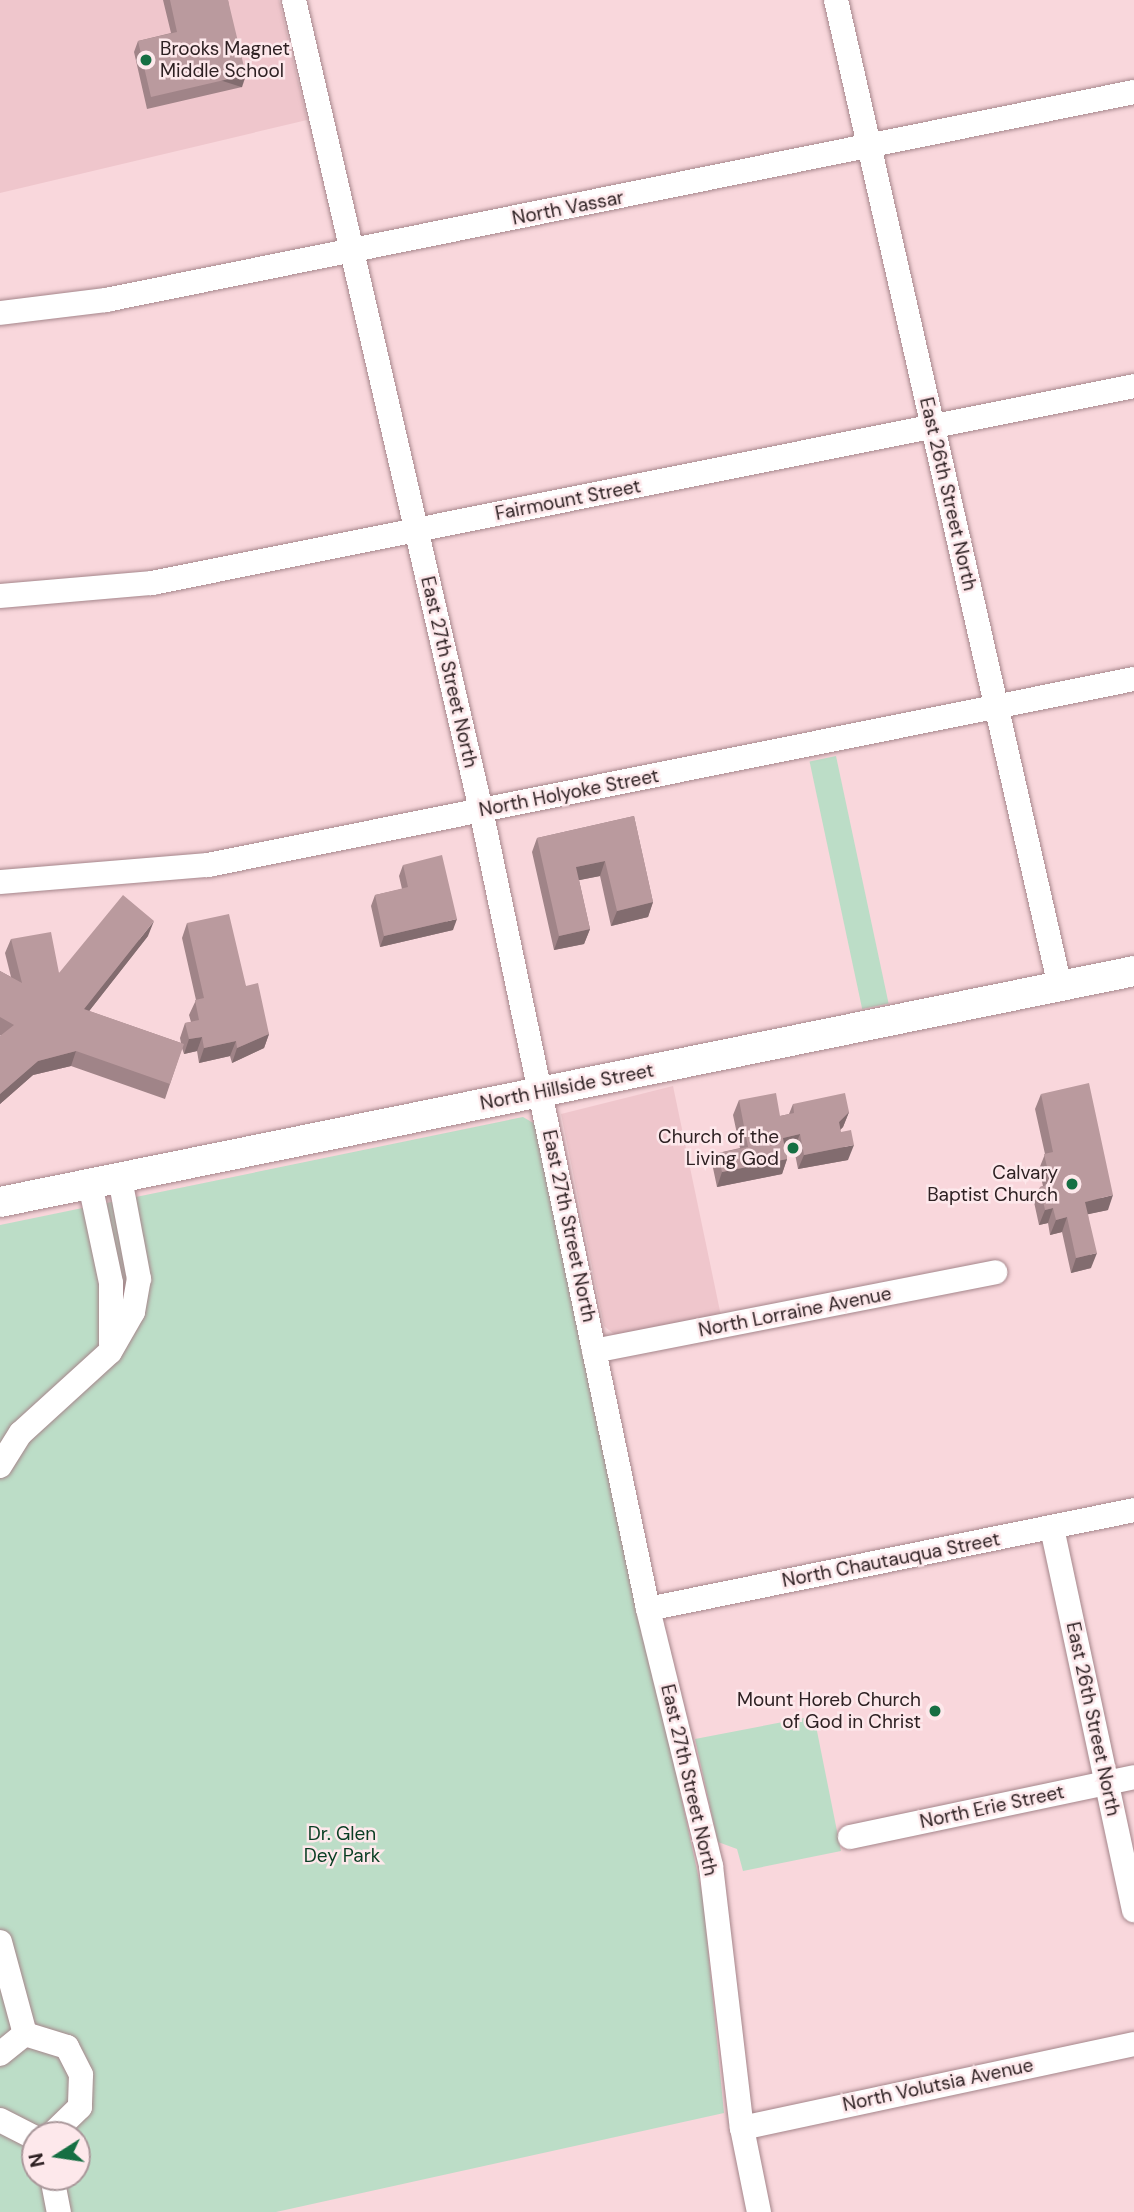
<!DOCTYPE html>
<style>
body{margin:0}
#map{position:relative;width:1134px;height:2212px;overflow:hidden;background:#f9d7dc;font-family:"DM Sans",sans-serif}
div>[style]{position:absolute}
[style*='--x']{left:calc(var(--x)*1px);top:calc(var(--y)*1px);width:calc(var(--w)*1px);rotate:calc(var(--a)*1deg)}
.built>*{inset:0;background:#efc6cc}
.green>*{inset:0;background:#bcddc7;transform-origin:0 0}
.roads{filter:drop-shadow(0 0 2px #a5868b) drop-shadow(0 0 2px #a5868b)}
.minor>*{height:24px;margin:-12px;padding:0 12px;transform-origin:12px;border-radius:12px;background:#fff}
.major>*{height:30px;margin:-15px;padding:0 15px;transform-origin:15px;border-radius:15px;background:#fff}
.wall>*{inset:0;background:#a08488}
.shaded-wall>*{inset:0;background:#826c6f;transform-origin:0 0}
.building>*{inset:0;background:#ba9a9e}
.dots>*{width:19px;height:19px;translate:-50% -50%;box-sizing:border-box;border:4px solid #fde8eb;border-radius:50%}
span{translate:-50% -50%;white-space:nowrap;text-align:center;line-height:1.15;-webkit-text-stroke:5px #fde8eb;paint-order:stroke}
.poi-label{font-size:19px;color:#2e2123}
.left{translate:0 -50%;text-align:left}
.right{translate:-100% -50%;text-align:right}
.street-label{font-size:19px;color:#2e2123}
.park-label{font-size:19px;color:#083d22}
.north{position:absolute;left:21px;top:2121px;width:70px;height:70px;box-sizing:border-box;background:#fde8eb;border:2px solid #aa989b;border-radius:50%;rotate:258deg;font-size:19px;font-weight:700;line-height:28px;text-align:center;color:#2e2123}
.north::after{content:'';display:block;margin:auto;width:24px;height:32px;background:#166f43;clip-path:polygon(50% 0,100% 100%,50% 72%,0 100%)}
</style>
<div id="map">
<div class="built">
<i style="clip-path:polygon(0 0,279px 0,307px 120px,0 193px)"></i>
<i style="clip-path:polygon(673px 1086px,721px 1316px,618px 1337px,604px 1326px,561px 1114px)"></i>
</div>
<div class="green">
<i style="left:836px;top:756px;width:253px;height:27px;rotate:78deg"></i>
<i style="clip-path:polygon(evenodd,523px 1117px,535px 1124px,703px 1898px,724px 2113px,276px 2212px,0 2212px,0 1225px,523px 1117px,35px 2135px,77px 2135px,77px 2177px,35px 2177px,35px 2135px)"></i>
<i style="clip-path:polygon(814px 1716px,841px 1851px,743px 1871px,737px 1849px,718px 1842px,695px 1739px)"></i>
</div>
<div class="roads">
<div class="minor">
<i style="--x:294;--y:0;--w:831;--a:77"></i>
<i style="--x:481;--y:810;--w:816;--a:78.19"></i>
<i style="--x:648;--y:1609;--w:265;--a:76.2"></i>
<i style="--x:711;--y:1866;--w:264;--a:83.3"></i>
<i style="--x:742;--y:2128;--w:86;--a:78.6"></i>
<i style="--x:836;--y:0;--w:1012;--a:77.21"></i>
<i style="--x:0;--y:313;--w:107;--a:-7"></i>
<i style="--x:106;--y:300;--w:1049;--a:-11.44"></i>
<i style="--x:0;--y:596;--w:153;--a:-4.9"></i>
<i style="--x:152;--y:583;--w:1002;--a:-11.34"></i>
<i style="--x:0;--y:882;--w:209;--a:-4.7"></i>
<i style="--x:208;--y:865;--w:944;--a:-11.36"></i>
<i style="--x:90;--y:1184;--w:101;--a:78"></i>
<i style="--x:111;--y:1283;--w:61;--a:90"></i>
<i style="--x:594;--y:1351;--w:409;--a:-11.1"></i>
<i style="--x:0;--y:1466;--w:39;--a:-58"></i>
<i style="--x:21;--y:1433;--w:120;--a:-42.3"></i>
<i style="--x:110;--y:1352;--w:46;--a:-60.1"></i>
<i style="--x:133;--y:1312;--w:34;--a:-80"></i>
<i style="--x:139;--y:1279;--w:103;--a:-100.7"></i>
<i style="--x:1052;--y:1528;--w:391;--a:77.9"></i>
<i style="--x:648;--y:1609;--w:496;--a:-11.5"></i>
<i style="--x:850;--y:1837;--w:290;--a:-11.9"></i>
<i style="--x:0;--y:1942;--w:95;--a:74.8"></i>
<i style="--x:0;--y:2054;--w:32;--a:-39"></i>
<i style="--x:25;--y:2034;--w:44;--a:17.2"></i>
<i style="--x:67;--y:2047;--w:31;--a:63"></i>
<i style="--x:81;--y:2075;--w:32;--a:92"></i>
<i style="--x:80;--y:2107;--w:40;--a:136"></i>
<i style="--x:0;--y:2120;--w:39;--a:27"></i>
<i style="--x:742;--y:2128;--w:401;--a:-12.1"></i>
<i style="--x:52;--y:2177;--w:36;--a:79"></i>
</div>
<div class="major">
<i style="--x:0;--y:1202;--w:1157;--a:-11.51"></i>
</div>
</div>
<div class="wall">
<i style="clip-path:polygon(163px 0,228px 0,242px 87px,147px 109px,134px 52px,138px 41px,171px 33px)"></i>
<i style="clip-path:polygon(634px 816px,653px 902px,648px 917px,611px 926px,600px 876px,579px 880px,590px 929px,584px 944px,554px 950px,532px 852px,537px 838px)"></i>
<i style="clip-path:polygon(403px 865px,453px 930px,380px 947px,371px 906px,375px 895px,402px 889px,399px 876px)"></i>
<i style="clip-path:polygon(187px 923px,246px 986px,269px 1034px,264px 1048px,232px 1063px,230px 1056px,199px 1063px,197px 1051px,184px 1054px,182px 1048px,165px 1099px,71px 1066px,33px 1075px,0 1104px,0 1036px,1px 1035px,0 1035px,0 971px,11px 977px,5px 953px,11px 939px,59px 973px,148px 936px,89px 1011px,181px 1043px,180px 1038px,185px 1023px,191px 1022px,189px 1015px,196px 1000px,182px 938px)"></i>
<i style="clip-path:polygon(1041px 1094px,1108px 1210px,1088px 1214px,1091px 1268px,1071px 1273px,1062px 1232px,1050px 1235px,1048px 1223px,1039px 1225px,1034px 1202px,1040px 1187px,1043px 1186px,1039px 1169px,1045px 1154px,1035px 1109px)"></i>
<i style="clip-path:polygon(739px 1100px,780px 1116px,789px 1114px,793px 1104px,849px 1112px,843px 1127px,840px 1130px,848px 1160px,798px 1169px,794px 1149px,786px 1151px,787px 1159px,782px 1174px,717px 1187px,713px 1168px,718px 1153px,740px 1148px,733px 1115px)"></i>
</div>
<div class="shaded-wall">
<i style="left:246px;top:75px;width:13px;height:98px;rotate:108deg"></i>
<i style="clip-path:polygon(605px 861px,600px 876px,570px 882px,576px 867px)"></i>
<i style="clip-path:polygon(653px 902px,648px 917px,611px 926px,617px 911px)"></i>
<i style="clip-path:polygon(457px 919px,453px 930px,380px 947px,384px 936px)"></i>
<i style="clip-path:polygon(154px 921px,148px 936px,79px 1024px,84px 1009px)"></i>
<i style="clip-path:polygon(590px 929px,584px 944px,554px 950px,559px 936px)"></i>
<i style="clip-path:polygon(269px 1034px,264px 1048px,232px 1063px,237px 1048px)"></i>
<i style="clip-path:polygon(202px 1037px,197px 1051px,184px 1054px,189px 1039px)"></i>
<i style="clip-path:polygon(236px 1041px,230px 1056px,199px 1063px,204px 1048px)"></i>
<i style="clip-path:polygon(76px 1051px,71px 1066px,33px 1075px,0 1104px,0 1094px,38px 1061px)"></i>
<i style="clip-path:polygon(849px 1112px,843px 1127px,833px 1137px,839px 1122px)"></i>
<i style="clip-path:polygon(800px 1134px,794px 1149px,778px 1153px,783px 1138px)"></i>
<i style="clip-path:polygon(854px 1145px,848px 1160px,798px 1169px,804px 1155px)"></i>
<i style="clip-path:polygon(787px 1159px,782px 1174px,717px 1187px,722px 1172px)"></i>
<i style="clip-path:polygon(1113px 1195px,1108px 1210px,1080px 1216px,1085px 1202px)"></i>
<i style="clip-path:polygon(1053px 1208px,1048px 1223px,1039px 1225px,1045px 1210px)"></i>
<i style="clip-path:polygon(1067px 1217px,1062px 1232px,1050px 1235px,1056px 1220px)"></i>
<i style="clip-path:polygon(1097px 1253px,1091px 1268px,1071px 1273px,1076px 1258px)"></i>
</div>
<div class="building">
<i style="clip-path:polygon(170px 0,228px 0,246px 75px,151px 97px,138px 41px,177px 32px)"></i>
<i style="clip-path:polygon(634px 816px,653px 902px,617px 911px,605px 861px,576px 867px,590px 929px,559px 936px,537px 838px)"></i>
<i style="clip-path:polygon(442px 855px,457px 919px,384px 936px,375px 895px,408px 887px,403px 865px)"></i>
<i style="clip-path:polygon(123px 895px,154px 921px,84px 1009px,184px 1044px,170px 1084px,76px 1051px,38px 1061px,0 1094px,0 1036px,14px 1025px,0 1017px,0 971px,22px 983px,11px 939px,51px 932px,59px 973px)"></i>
<i style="clip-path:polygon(229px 914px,246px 986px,258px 983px,269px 1034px,237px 1048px,236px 1041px,204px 1048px,202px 1037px,189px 1039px,185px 1023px,199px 1020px,195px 1000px,204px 998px,187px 923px)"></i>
<i style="clip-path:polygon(1089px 1083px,1113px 1195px,1085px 1202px,1097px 1253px,1076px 1258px,1067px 1217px,1056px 1220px,1053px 1208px,1045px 1210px,1040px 1187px,1051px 1184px,1044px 1154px,1053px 1152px,1041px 1094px)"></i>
<i style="clip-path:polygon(776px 1093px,780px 1116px,794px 1113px,793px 1104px,845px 1093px,849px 1112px,839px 1122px,841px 1132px,851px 1130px,854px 1145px,804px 1155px,800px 1134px,783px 1138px,787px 1159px,722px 1172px,718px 1153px,748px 1147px,739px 1100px)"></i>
</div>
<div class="dots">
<i style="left:146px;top:60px;background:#166f43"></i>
<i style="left:793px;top:1148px;background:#166f43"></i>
<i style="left:1072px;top:1184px;background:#166f43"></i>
<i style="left:935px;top:1711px;background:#166f43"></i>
</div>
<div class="poi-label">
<span class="left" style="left:160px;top:60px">Brooks Magnet<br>Middle School</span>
<span class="right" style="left:779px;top:1148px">Church of the<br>Living God</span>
<span class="right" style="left:1058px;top:1184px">Calvary<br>Baptist Church</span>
<span class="right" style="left:921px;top:1711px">Mount Horeb Church<br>of God in Christ</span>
</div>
<div class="street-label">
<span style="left:568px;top:208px;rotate:-11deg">North Vassar</span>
<span style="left:948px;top:494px;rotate:77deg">East 26th Street North</span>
<span style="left:568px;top:500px;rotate:-11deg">Fairmount Street</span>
<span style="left:449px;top:672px;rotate:77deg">East 27th Street North</span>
<span style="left:569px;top:793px;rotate:-11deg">North Holyoke Street</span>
<span style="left:567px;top:1087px;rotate:-11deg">North Hillside Street</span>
<span style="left:569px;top:1226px;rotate:78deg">East 27th Street North</span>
<span style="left:795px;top:1312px;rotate:-11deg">North Lorraine Avenue</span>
<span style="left:891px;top:1560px;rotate:-11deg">North Chautauqua Street</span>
<span style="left:1093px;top:1719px;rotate:78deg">East 26th Street North</span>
<span style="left:689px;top:1780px;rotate:77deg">East 27th Street North</span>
<span style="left:992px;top:1807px;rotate:-12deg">North Erie Street</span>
<span style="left:938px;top:2085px;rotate:-12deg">North Volutsia Avenue</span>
</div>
<div class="park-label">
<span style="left:342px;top:1845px">Dr. Glen<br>Dey Park</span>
</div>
<div class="north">N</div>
</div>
